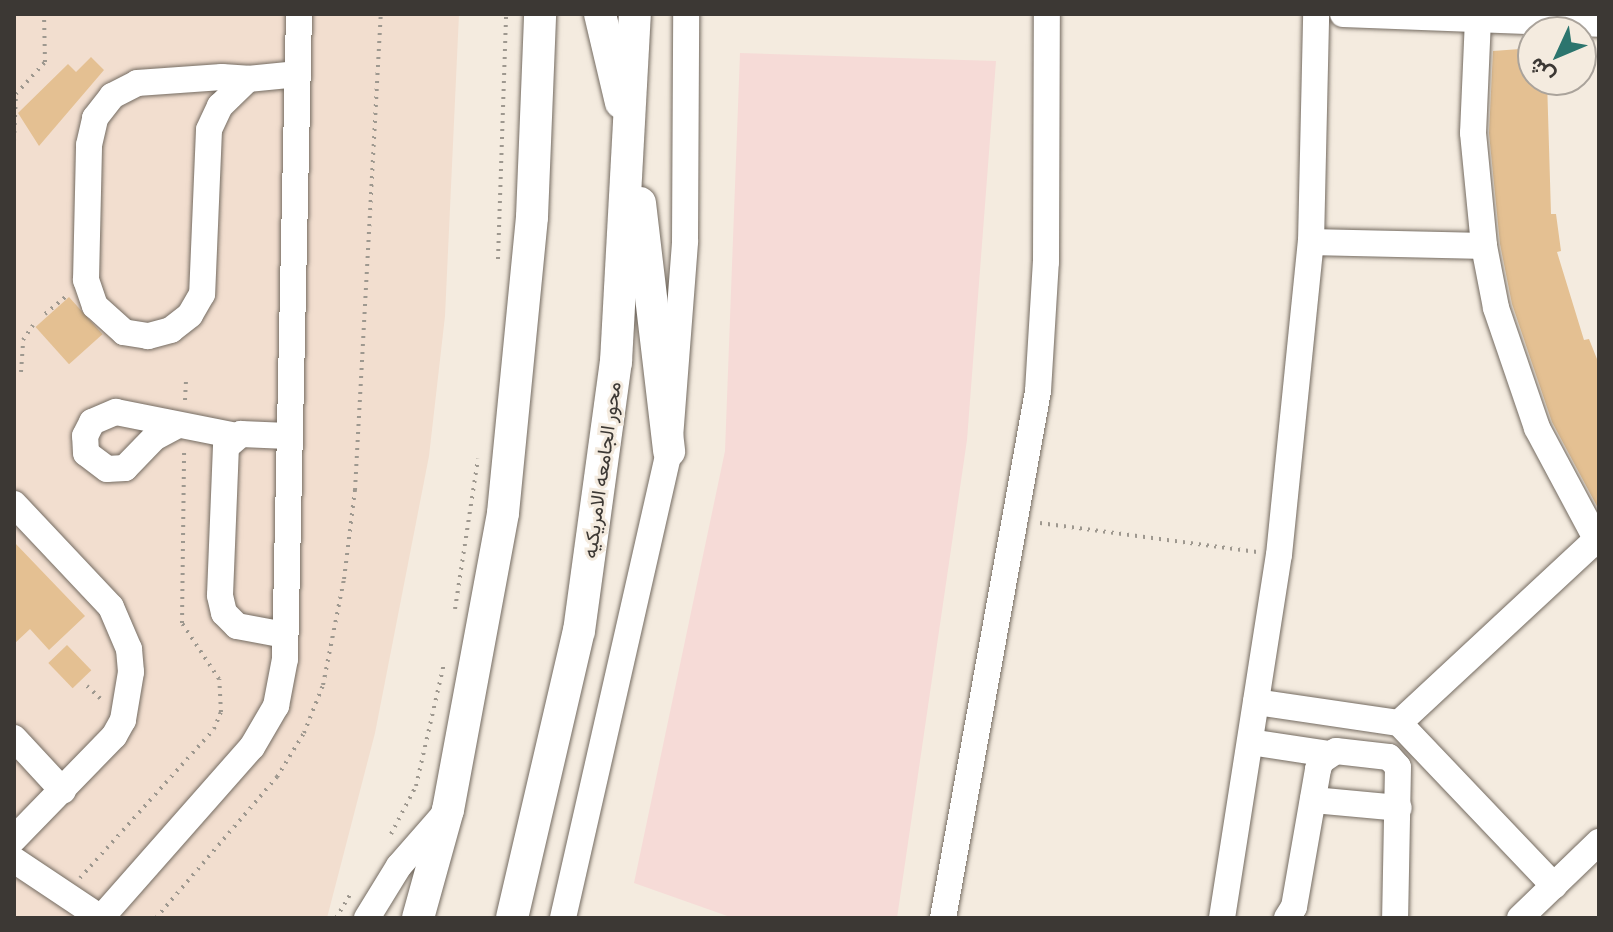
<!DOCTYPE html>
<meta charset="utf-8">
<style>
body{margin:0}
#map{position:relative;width:1613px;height:932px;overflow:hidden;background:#f4ebdf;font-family:Manrope,Vazirmatn,sans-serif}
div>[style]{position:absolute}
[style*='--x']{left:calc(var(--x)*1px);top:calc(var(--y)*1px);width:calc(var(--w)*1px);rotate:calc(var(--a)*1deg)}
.commercial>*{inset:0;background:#f6dbd7}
.education>*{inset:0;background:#f2decf}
.building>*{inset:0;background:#e4c092;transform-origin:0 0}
.path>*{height:4px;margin-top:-2px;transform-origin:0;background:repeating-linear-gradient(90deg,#9e988f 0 2px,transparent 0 8px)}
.roads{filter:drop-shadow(0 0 2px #746b61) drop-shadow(0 0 2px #746b61)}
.minor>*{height:26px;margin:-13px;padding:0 13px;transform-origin:13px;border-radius:13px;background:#fff}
.major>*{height:32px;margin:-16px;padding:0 16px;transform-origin:16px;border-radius:16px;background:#fff}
span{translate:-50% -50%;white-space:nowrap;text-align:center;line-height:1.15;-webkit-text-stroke:6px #f4ebdf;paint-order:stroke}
.street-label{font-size:20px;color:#3c3834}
.frame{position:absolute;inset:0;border:16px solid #3c3834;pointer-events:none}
.north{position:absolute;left:1517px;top:16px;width:80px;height:80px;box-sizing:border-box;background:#f4ebdf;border:2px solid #aaa39b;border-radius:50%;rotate:226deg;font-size:22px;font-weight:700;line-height:32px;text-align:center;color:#3c3834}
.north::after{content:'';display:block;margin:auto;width:28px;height:36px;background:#2c756e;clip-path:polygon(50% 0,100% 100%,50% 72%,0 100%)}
</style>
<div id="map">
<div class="commercial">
<i style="clip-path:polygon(740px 53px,996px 61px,967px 440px,897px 918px,733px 918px,634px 883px,725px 451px)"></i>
</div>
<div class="education">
<i style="clip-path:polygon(14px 14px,459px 14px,445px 316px,429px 456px,375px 733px,327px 918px,14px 918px)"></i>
</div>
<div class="building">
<i style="clip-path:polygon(1520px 49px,1533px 52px,1533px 80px,1547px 80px,1551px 214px,1556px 214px,1561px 251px,1557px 252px,1584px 340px,1589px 339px,1599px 364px,1599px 510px,1552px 422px,1512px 304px,1500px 244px,1489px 133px,1493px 51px)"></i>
<i style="clip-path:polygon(91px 57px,104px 70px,39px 146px,18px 113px,68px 64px,76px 72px)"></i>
<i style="left:69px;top:297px;width:50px;height:45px;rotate:48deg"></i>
<i style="clip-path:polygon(14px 542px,85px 616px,49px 650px,30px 629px,14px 644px)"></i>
<i style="left:67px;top:645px;width:35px;height:26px;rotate:46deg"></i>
</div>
<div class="path">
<i style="--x:14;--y:141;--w:47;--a:-87.6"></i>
<i style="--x:16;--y:94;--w:43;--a:-47.8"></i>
<i style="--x:45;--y:62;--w:48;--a:-91.2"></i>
<i style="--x:498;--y:259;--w:245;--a:-88.1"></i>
<i style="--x:45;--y:314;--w:30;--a:-40"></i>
<i style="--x:21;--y:372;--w:32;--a:-86"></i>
<i style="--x:23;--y:340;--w:18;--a:-56"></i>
<i style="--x:185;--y:400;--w:21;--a:-87"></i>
<i style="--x:1040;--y:523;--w:219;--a:7.6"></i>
<i style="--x:455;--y:609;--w:152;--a:-81.3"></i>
<i style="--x:87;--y:686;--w:19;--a:43"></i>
<i style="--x:391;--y:834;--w:54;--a:-62.5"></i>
<i style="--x:416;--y:786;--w:125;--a:-77.1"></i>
<i style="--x:80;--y:878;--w:200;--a:-48"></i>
<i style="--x:214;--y:729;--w:18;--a:-68"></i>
<i style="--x:221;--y:712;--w:33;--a:-93"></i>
<i style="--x:219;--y:679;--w:67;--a:-123.5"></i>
<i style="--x:182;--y:623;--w:174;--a:-89.3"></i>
<i style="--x:156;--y:918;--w:186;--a:-49.4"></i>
<i style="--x:277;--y:777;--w:52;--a:-58.5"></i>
<i style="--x:304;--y:733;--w:52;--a:-68.4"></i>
<i style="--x:323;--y:685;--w:108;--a:-78.8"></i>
<i style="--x:344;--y:579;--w:90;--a:-83"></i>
<i style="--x:355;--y:490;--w:477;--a:-86.9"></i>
<i style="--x:336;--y:918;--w:31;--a:-59"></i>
</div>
<div class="roads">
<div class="minor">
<i style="--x:1343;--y:14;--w:256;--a:2.2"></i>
<i style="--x:1478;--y:19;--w:114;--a:92.5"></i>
<i style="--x:1473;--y:133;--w:114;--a:84.4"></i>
<i style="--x:1484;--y:246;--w:63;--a:79"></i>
<i style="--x:1496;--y:308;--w:127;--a:71.1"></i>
<i style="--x:1537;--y:428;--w:132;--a:61.9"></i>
<i style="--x:222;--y:77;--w:26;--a:4"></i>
<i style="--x:248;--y:79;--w:39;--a:136"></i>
<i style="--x:220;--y:106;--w:26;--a:115"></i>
<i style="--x:209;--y:130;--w:164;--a:92.4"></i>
<i style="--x:202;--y:294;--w:24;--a:120"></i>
<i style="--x:190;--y:315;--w:24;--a:142"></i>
<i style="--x:171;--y:330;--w:24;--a:165"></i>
<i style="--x:148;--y:336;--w:24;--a:-171"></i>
<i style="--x:124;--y:332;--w:39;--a:-138"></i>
<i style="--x:95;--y:306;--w:28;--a:-109"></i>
<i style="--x:86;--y:280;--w:135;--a:-88.7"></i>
<i style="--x:89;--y:145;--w:28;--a:-77"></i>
<i style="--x:95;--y:118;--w:28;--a:-52"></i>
<i style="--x:112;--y:96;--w:28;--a:-27"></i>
<i style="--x:137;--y:83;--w:85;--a:-4"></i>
<i style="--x:248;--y:79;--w:50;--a:-5.7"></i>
<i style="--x:1311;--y:242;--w:173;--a:1.3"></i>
<i style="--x:178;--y:425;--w:26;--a:152"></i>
<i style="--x:155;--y:437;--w:43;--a:134.1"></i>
<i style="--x:125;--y:468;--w:18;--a:177"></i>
<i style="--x:107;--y:469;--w:26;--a:-143"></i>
<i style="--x:86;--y:453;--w:17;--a:-93"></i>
<i style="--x:85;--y:436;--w:16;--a:-63"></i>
<i style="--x:92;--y:422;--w:26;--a:-23"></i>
<i style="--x:116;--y:412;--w:123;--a:11.2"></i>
<i style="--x:14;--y:504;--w:141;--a:46.7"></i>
<i style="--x:111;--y:607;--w:46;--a:66.8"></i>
<i style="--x:129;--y:649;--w:23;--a:85"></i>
<i style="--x:131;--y:672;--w:49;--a:99.5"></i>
<i style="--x:123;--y:720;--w:18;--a:119"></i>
<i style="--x:114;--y:736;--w:144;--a:134.2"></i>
<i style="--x:285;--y:635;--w:49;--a:-169.4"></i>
<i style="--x:237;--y:626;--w:18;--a:-135"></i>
<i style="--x:224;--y:613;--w:18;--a:-103"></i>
<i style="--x:220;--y:595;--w:148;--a:-87.7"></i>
<i style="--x:226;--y:447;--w:20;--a:-41"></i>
<i style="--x:241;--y:434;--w:47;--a:2.4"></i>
<i style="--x:1256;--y:702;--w:145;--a:8.4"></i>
<i style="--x:1399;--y:723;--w:225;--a:46.4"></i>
<i style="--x:1399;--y:723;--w:269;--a:-42.9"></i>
<i style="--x:14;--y:738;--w:72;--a:47.2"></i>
<i style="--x:1250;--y:742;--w:79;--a:8.7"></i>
<i style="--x:1313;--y:800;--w:86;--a:5.3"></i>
<i style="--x:14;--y:860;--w:105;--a:33.7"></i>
<i style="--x:101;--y:918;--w:228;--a:-48.6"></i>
<i style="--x:252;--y:747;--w:48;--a:-59.7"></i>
<i style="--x:276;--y:706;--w:48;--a:-79.2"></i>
<i style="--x:285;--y:659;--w:645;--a:-88.76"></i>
<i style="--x:367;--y:918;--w:61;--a:-58.4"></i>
<i style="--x:399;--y:866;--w:74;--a:-48.8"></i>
<i style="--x:563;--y:918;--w:479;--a:-77.2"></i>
<i style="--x:669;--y:451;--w:211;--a:-85.6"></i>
<i style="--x:685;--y:241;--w:227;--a:-89.7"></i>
<i style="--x:943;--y:918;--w:535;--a:-79.78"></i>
<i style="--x:1038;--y:391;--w:129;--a:-86.5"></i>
<i style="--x:1046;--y:262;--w:248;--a:-89.8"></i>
<i style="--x:1222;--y:918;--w:367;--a:-81.1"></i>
<i style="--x:1279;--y:555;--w:315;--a:-84.2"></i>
<i style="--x:1311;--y:242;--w:228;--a:-88.7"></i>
<i style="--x:1287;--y:918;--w:13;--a:-58"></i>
<i style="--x:1294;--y:907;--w:140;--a:-80.1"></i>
<i style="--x:1318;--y:769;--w:9;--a:-69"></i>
<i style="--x:1321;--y:761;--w:18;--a:-34"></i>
<i style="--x:1336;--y:751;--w:53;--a:6.5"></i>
<i style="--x:1389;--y:757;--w:13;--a:48"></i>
<i style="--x:1398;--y:767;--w:151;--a:91.1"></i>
<i style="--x:1520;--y:918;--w:110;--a:-43.9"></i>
</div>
<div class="major">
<i style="--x:600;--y:14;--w:91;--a:76.7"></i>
<i style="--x:640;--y:203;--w:250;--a:83.3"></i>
<i style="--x:418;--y:918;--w:112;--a:-74.5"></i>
<i style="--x:448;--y:810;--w:302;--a:-79.5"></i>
<i style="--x:503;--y:513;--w:297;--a:-84.4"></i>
<i style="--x:532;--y:217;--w:203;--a:-87.7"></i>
<i style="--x:512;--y:918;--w:295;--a:-76.9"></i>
<i style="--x:579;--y:631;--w:272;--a:-82.2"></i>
<i style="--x:616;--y:362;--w:349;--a:-86.9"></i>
</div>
</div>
<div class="street-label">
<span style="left:601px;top:470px;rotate:-82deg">محور الجامعه الامريكيه</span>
</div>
<div class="frame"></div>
<div class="north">ش</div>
</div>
